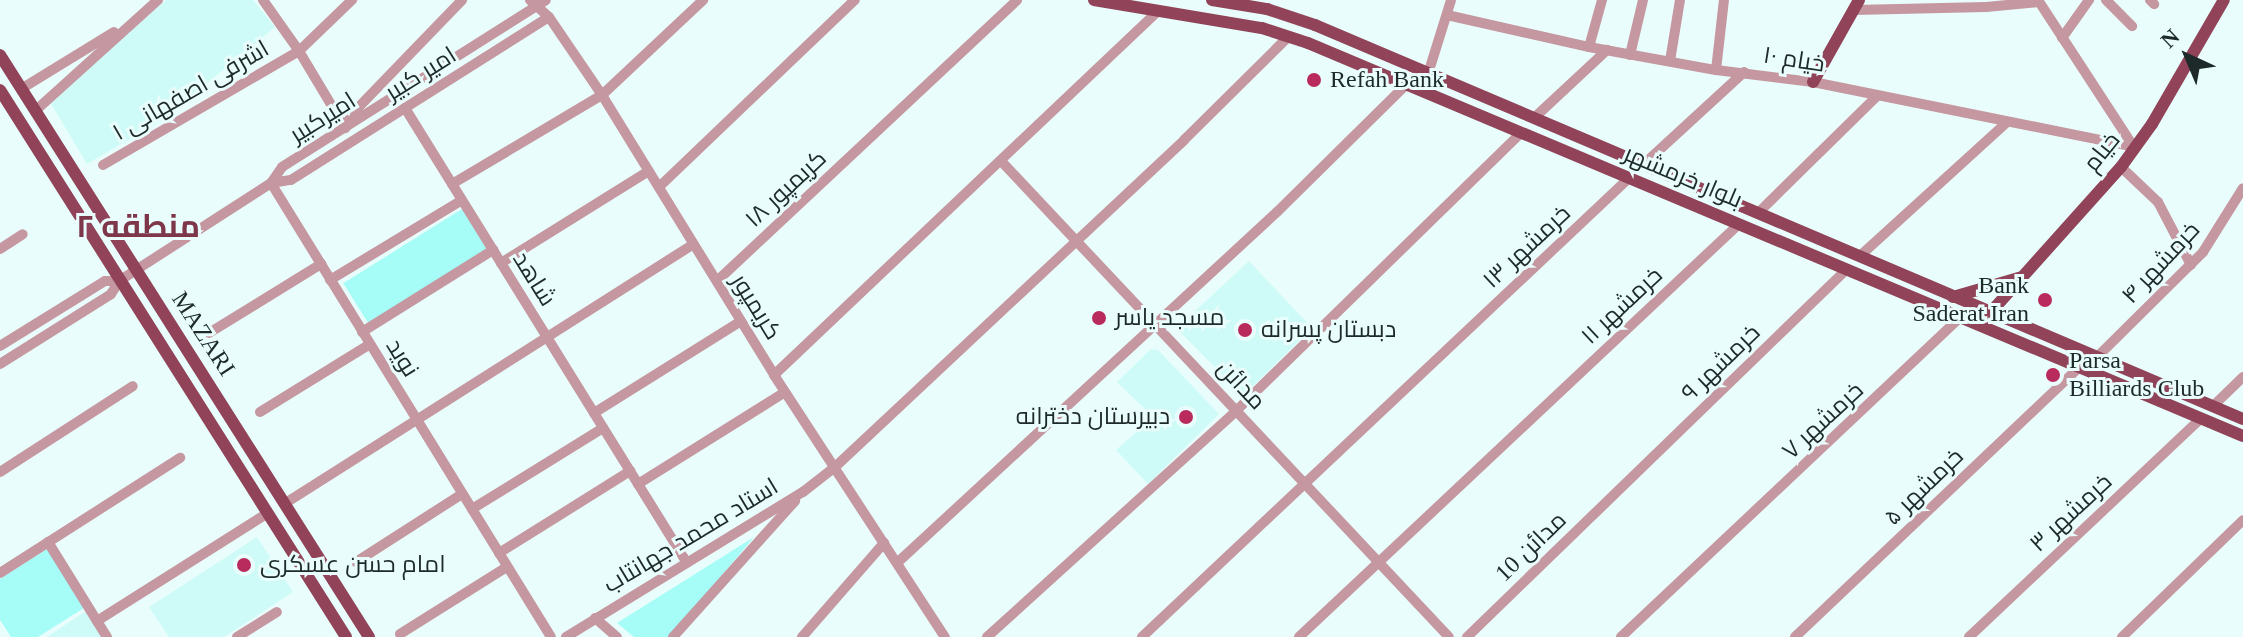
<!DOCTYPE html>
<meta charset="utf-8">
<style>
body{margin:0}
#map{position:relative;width:2243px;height:637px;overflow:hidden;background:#e9fefc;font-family:"Times New Roman",Cairo,serif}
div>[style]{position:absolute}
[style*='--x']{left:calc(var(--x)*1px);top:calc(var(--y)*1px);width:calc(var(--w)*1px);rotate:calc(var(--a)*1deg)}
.built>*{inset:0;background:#cefbf7}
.green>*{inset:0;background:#a6fdf7;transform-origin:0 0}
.minor>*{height:10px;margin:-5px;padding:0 5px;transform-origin:5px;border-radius:5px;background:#c597a0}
.major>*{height:12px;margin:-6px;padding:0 6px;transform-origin:6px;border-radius:6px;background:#914459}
.dots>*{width:22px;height:22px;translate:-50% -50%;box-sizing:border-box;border:4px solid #e9fefc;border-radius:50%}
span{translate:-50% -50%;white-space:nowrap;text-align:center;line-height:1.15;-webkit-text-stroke:6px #e9fefc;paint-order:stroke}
.street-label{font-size:24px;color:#1d2a29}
.poi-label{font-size:24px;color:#1d2a29}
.left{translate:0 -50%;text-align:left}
.right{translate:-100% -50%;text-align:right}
.district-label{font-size:32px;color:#7e374a;font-weight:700}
.north{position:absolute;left:2147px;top:16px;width:80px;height:80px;-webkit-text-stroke:6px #e9fefc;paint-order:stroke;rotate:316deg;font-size:22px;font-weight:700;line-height:32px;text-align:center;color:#1d2a29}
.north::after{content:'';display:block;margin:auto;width:28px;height:36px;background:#1d2a29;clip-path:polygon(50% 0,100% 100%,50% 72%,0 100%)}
</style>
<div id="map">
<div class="built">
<i style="clip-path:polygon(166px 0,253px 0,275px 27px,164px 119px,87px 164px,50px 102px)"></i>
<i style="clip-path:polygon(1249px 261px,1312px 328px,1243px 396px,1180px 332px,1179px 326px)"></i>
<i style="clip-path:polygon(1151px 349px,1158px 350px,1219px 414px,1148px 484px,1116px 450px,1153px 417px,1117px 382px)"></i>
<i style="clip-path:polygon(257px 537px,293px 592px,224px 637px,169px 637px,149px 607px)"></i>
<i style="clip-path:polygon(86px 611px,103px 637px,47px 637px)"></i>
</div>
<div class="green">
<i style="left:462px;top:209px;width:47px;height:140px;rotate:58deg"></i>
<i style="clip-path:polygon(754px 537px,670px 637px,634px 637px,617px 623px)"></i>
<i style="clip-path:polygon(47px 549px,84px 608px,38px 637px,11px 637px,0 620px,0 579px)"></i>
</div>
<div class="minor">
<i style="--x:263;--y:0;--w:62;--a:54.8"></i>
<i style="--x:299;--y:51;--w:90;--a:59.1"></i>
<i style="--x:530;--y:0;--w:25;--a:42"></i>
<i style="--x:549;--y:17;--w:94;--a:55.8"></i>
<i style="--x:602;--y:95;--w:329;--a:58.4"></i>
<i style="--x:774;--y:375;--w:313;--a:56.9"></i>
<i style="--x:2038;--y:0;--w:176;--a:56.9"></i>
<i style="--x:2106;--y:0;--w:37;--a:45"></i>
<i style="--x:2150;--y:0;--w:6;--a:45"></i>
<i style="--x:1854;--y:10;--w:132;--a:-1.3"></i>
<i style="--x:1986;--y:7;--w:53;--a:-5.4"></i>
<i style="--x:1447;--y:15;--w:146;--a:12.7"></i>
<i style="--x:1589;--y:47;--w:129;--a:10.3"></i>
<i style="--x:1716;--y:70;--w:98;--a:7.1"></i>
<i style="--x:1813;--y:82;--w:328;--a:11.4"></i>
<i style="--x:2062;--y:38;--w:47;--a:-54.6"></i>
<i style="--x:1589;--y:47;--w:49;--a:-74.5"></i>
<i style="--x:1630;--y:55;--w:57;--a:-76.7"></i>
<i style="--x:1670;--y:61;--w:62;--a:-80.7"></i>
<i style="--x:1716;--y:70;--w:70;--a:-83.5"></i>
<i style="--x:1428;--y:74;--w:77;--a:-72.7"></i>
<i style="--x:21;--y:89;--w:109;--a:-31.5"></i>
<i style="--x:405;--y:108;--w:535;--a:58.21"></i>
<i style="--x:35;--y:111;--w:166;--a:-42.1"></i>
<i style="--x:1534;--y:118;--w:100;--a:-43"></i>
<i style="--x:346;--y:127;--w:13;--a:-67"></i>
<i style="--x:351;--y:115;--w:160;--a:-46"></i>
<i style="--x:1002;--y:162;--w:652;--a:46.74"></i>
<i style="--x:1644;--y:164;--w:136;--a:-42.6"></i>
<i style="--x:103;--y:165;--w:227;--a:-30.2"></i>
<i style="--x:299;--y:51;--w:74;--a:-43.9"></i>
<i style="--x:2121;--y:167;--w:51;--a:43.4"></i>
<i style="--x:2158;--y:202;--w:71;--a:62.4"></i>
<i style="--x:271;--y:183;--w:533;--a:58.34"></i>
<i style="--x:271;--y:183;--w:20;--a:-9"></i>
<i style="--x:291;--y:180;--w:305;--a:-32.3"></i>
<i style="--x:452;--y:184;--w:174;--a:-30.7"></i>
<i style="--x:602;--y:95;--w:139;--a:-43.2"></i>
<i style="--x:659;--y:187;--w:271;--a:-43.7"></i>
<i style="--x:1758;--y:213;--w:167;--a:-44.5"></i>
<i style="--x:0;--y:249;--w:27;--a:-33"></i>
<i style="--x:1861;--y:255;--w:196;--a:-42.3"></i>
<i style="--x:501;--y:263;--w:174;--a:-31.9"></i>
<i style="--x:330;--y:280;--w:154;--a:-31.2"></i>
<i style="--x:717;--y:281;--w:411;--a:-43.1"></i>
<i style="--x:362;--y:332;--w:155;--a:-32"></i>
<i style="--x:209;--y:333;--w:132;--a:-31.6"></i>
<i style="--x:0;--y:346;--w:123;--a:-31.8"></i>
<i style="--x:105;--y:281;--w:14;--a:0"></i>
<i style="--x:2097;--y:357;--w:149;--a:-44.7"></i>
<i style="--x:2203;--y:252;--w:75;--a:-58"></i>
<i style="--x:0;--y:364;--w:131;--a:-32.2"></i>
<i style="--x:111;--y:294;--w:15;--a:-58"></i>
<i style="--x:119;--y:281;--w:181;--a:-32.8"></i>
<i style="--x:271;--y:183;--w:19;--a:-55"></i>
<i style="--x:282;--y:167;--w:312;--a:-32.3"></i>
<i style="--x:774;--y:375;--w:529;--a:-43.47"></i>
<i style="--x:2213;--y:406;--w:42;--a:-44"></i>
<i style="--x:260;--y:412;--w:129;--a:-31.7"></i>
<i style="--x:594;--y:413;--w:173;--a:-32"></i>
<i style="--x:0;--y:472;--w:158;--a:-32.9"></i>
<i style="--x:638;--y:484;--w:173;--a:-32"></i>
<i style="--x:284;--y:504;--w:485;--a:-32.4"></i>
<i style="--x:472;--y:509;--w:154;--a:-31.7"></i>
<i style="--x:48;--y:542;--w:112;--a:58.2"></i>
<i style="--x:499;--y:553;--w:155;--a:-32"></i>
<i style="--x:356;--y:562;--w:126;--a:-32.7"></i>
<i style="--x:897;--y:563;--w:517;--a:-42.73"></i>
<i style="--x:1277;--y:212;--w:181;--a:-44.6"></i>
<i style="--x:0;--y:573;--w:214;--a:-32.6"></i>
<i style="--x:595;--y:618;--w:29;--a:41"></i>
<i style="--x:97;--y:621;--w:202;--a:-32.3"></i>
<i style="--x:400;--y:634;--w:126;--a:-32.1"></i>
<i style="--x:237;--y:637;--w:47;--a:-32"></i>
<i style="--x:566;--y:637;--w:278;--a:-31.5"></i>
<i style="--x:803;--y:492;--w:41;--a:-38"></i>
<i style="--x:835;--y:467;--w:478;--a:-43.1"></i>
<i style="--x:1184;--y:140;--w:148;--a:-44.7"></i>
<i style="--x:673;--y:637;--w:183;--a:-48.1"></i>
<i style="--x:802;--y:637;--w:125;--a:-48.9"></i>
<i style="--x:987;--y:637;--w:338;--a:-42.2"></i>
<i style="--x:1237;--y:410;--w:397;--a:-44.3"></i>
<i style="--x:1142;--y:637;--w:669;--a:-43.3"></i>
<i style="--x:1299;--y:637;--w:603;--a:-43.19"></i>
<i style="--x:1467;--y:637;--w:529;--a:-44.08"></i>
<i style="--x:1621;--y:637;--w:466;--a:-43.3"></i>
<i style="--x:1795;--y:637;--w:393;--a:-43.5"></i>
<i style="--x:1969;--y:637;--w:319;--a:-43.3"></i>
<i style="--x:2122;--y:637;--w:168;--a:-44"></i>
</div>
<div class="major">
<i style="--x:1094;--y:0;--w:170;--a:9.5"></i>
<i style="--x:1262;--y:28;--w:48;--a:18.1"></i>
<i style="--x:1308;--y:43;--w:1014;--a:22.8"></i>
<i style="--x:1212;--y:0;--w:56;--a:9.3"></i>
<i style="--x:1267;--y:9;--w:51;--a:18.4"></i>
<i style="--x:1315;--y:25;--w:1008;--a:23"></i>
<i style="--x:0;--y:55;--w:689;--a:57.62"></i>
<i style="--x:1813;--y:82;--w:94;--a:-60.7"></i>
<i style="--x:0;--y:90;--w:647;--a:57.68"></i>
<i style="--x:1953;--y:297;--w:69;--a:-16.1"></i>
<i style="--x:1990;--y:313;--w:196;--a:-48.1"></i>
<i style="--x:2121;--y:167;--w:53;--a:-54.2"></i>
<i style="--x:2152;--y:124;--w:143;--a:-59.9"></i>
</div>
<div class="dots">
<i style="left:1314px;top:80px;background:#b92b5d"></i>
<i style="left:2045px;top:300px;background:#b92b5d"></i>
<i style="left:1099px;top:318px;background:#b92b5d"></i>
<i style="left:1245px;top:330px;background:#b92b5d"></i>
<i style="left:2053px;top:375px;background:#b92b5d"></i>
<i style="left:1186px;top:417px;background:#b92b5d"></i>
<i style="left:244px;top:565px;background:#b92b5d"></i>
</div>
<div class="street-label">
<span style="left:1794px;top:60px;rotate:9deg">خیام ۱۰</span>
<span style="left:421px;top:74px;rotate:-32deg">امیر کبیر</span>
<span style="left:191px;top:91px;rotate:-30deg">اشرفی اصفهانی ۱</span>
<span style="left:323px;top:118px;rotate:-32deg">امیرکبیر</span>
<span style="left:2102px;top:152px;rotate:-51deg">خیام</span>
<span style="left:1683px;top:177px;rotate:23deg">بلوار خرمشهر</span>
<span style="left:786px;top:189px;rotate:-43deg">کریمپور ۱۸</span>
<span style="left:1527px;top:247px;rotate:-43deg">خرمشهر ۱۳</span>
<span style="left:2161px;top:263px;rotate:-47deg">خرمشهر ۴</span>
<span style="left:534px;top:279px;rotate:58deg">شاهد</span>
<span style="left:1622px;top:306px;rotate:-43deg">خرمشهر ۱۱</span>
<span style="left:756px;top:307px;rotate:58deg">کریمپور</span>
<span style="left:203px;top:334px;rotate:57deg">MAZARI</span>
<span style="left:402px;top:358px;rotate:58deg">نوید</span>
<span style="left:1721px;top:363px;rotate:-44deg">خرمشهر ۹</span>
<span style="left:1241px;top:385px;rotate:47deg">مدائن</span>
<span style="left:1823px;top:421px;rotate:-43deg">خرمشهر ۷</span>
<span style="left:1924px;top:487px;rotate:-44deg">خرمشهر ۵</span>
<span style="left:2071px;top:513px;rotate:-43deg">خرمشهر ۳</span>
<span style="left:691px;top:536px;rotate:-31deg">استاد محمد جهانتاب</span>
<span style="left:1531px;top:547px;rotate:-44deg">مدائن 10</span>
</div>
<div class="poi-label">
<span class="left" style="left:1330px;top:80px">Refah Bank</span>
<span class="right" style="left:2029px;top:300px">Bank<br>Saderat Iran</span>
<span class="left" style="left:1115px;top:318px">مسجد یاسر</span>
<span class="left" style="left:1261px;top:330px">دبستان پسرانه</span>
<span class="left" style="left:2069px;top:375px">Parsa<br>Billiards Club</span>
<span class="right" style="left:1170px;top:417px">دبیرستان دخترانه</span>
<span class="left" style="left:260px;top:565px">امام حسن عسکری</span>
</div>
<div class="district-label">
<span style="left:138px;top:226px">منطقه ۲</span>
</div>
<div class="north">N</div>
</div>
